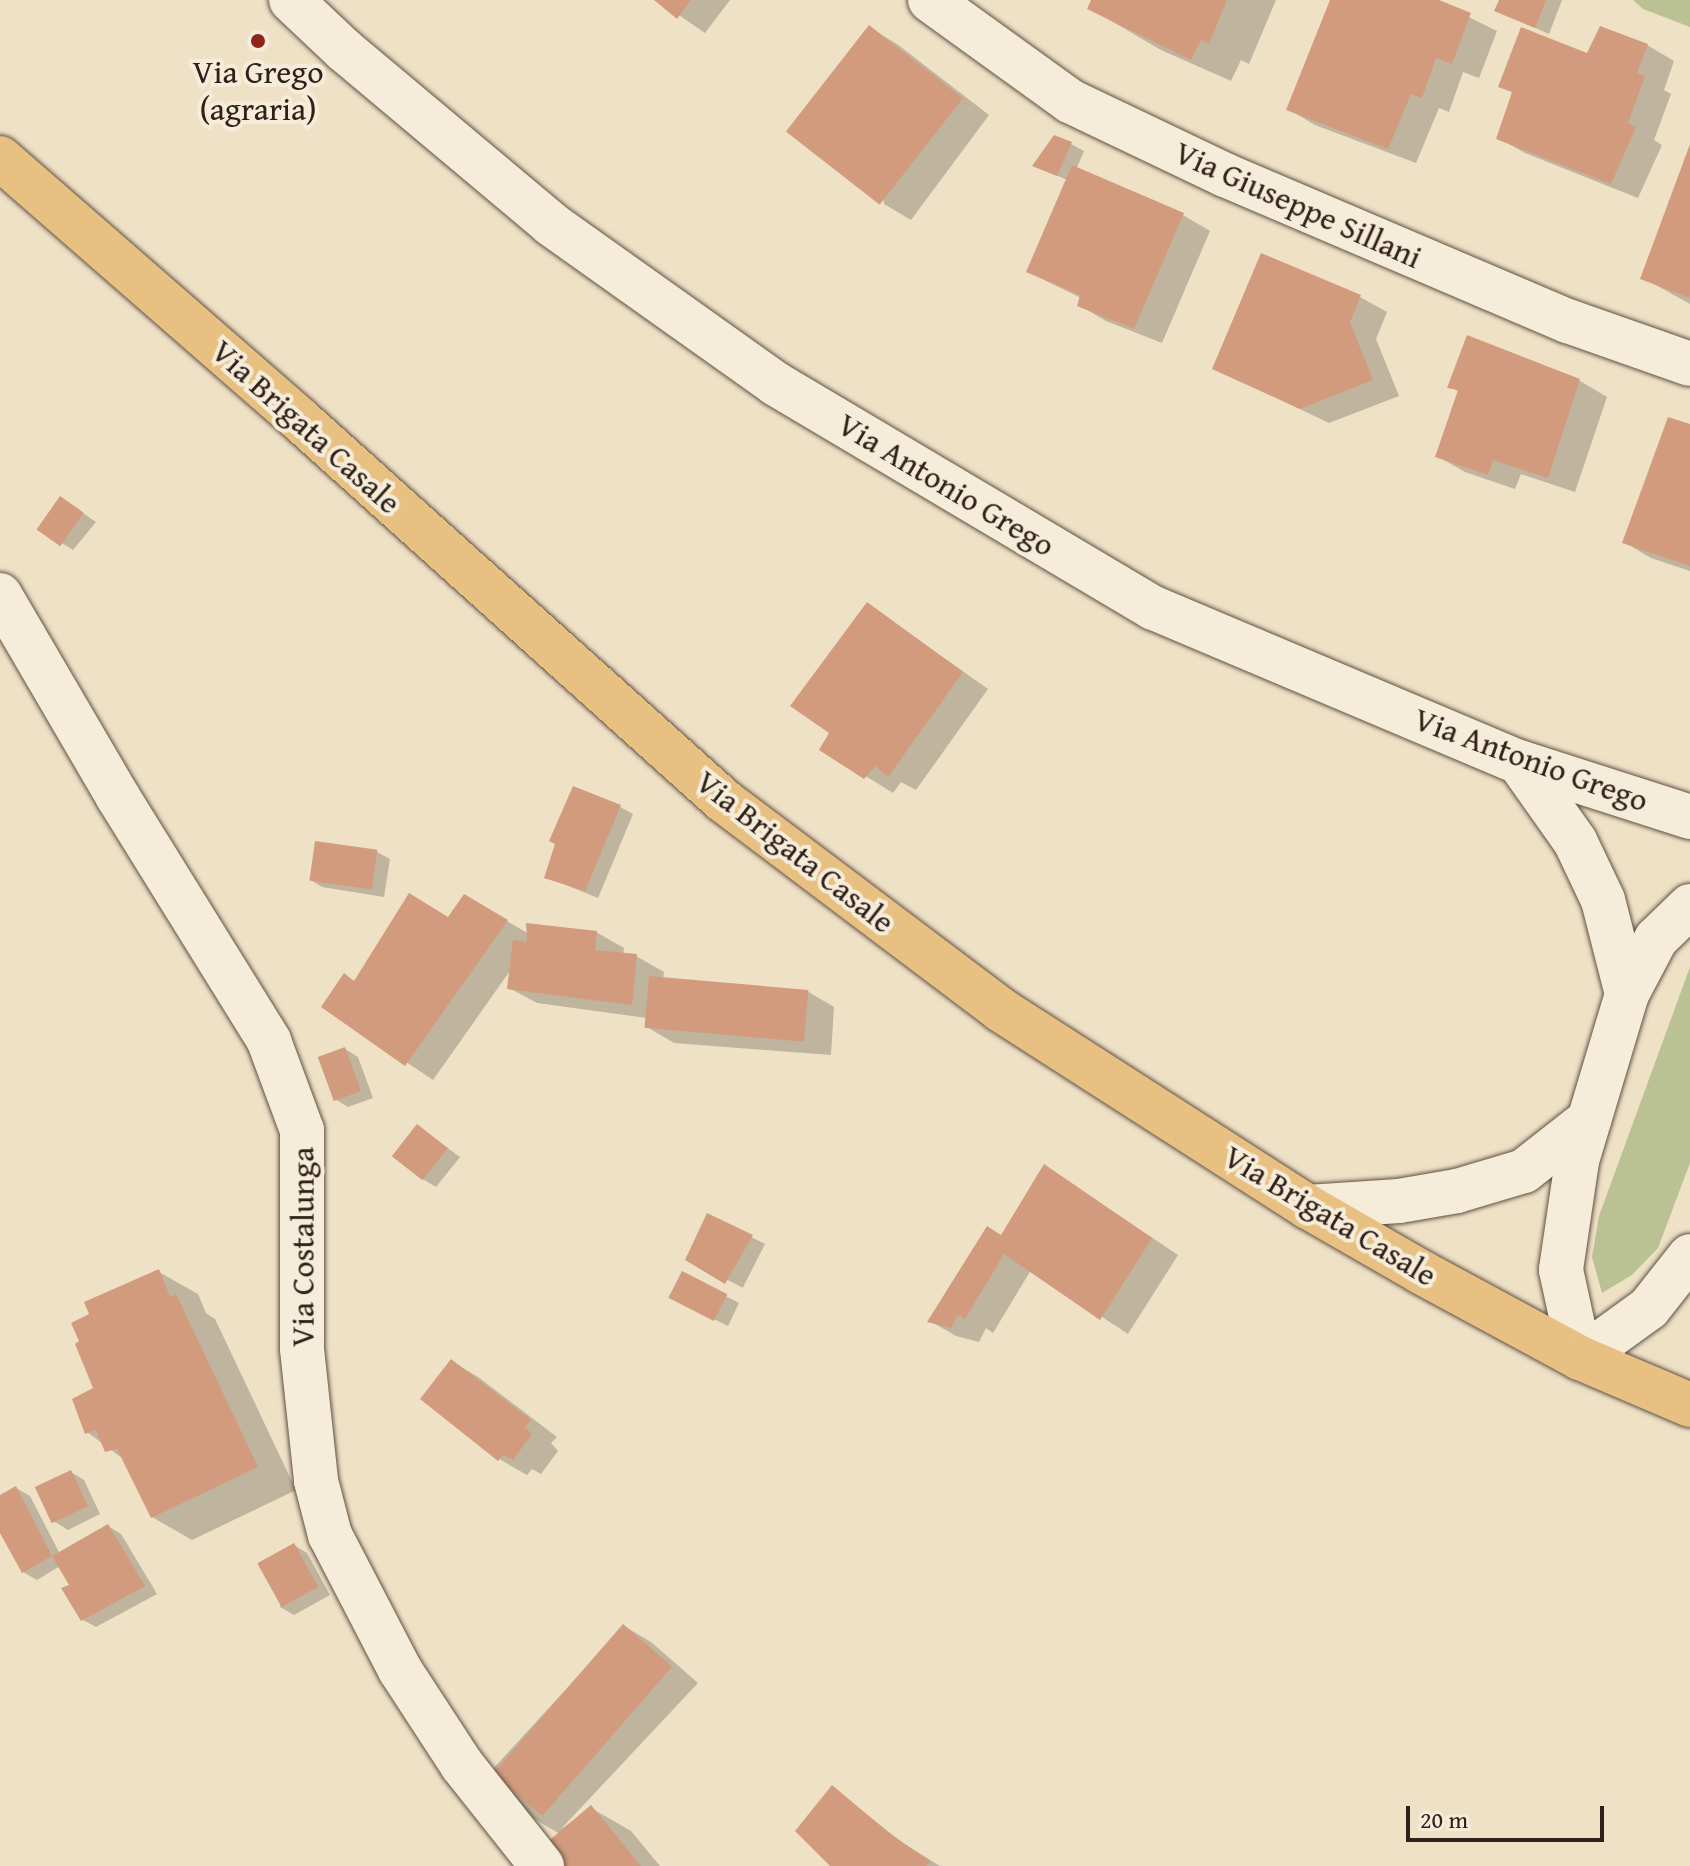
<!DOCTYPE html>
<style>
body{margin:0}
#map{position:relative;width:1690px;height:1866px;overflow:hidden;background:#efe1c5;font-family:"Gentium Book Plus",serif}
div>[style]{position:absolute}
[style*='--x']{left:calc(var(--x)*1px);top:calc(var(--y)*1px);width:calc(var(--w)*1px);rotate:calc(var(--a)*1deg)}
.green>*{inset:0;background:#bac294}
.shadow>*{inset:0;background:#0003;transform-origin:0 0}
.building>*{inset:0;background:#d39b7d;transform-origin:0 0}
.roads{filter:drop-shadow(0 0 2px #5f5144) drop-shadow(0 0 2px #5f5144)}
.street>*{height:44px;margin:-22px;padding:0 22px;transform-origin:22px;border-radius:22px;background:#f5ecd9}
.secondary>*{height:44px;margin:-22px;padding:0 22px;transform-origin:22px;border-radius:22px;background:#f5ecd9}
.primary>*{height:44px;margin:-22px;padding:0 22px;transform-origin:22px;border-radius:22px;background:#e8c082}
.dots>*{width:22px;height:22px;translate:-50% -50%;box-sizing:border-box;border:4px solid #f5ecd9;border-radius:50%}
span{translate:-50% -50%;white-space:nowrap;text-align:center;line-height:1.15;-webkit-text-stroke:8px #f5ecd9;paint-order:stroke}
.poi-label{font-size:32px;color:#2f2119}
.street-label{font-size:32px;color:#2f2119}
.scale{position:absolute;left:1406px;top:1806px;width:198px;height:36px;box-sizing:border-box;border:4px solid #2f2119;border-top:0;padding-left:10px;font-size:24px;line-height:28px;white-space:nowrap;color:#2f2119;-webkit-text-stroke:6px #f5ecd9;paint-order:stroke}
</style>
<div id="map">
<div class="green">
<i style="clip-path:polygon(1633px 0,1690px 0,1690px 27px,1643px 9px)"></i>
<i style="clip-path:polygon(1690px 967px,1690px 1163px,1658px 1248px,1632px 1275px,1602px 1293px,1592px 1257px,1599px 1216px)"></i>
</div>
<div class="shadow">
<i style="clip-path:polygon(657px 0,730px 0,705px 33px)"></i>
<i style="clip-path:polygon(1093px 0,1276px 0,1249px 64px,1241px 60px,1231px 81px,1161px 50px,1089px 8px)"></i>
<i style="clip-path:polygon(1332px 0,1434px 0,1497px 31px,1479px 78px,1463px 72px,1449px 112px,1439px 108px,1416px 163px,1315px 125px,1288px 109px)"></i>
<i style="clip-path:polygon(1501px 0,1562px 0,1549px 34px,1497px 11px)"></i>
<i style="clip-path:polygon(870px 28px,897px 44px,989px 115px,911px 220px,884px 204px)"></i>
<i style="clip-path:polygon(1647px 45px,1674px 61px,1664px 90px,1671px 94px,1654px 140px,1662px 145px,1638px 198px,1525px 153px,1498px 138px,1514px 93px,1501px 86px)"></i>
<i style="clip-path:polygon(1071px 144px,1084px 151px,1076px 170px,1183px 215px,1210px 231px,1162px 343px,1106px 321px,1079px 305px,1081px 298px,1028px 272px,1067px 180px,1035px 166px)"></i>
<i style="clip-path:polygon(1690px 148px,1690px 304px,1643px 278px)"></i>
<i style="clip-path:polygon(1360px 297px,1387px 312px,1376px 339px,1399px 396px,1329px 423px,1214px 368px)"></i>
<i style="clip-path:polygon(1468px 338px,1580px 381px,1607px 397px,1575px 492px,1521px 474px,1515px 489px,1465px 472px,1437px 456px,1459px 392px,1450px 387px)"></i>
<i style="clip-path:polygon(1690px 427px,1690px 571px,1651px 558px,1624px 542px)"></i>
<i style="clip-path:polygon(74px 507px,96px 522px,73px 550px,60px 542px)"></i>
<i style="clip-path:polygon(868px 604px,988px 689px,916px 790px,901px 782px,893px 793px,822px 749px,832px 733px)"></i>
<i style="clip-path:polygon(620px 807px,633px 814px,598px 898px,546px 877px)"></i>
<i style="clip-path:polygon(377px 852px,390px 859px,384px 897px,322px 887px,309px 879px)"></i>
<i style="clip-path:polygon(464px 896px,529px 934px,596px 932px,624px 948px,623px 955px,636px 956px,664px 972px,663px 979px,807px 991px,834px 1007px,831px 1055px,674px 1043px,647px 1027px,647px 1018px,537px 1003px,509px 988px,512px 968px,433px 1080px,324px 1007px,449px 919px)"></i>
<i style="clip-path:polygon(345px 1049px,358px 1057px,373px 1098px,348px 1107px,335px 1099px)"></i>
<i style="clip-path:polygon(417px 1126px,460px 1157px,436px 1187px,423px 1179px)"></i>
<i style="clip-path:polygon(1045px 1166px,1178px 1255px,1128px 1334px,1031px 1270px,993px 1333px,986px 1328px,979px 1342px,956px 1336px,930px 1321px,1002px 1237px)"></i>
<i style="left:708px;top:1215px;width:64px;height:49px;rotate:27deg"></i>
<i style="clip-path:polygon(159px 1272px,198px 1294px,206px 1313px,215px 1319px,296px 1490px,192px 1540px,152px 1517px,126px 1461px,87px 1432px,96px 1388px)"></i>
<i style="clip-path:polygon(683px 1274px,739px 1303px,728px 1326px,684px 1304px)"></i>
<i style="clip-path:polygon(451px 1361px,478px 1377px,557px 1437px,551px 1443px,558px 1451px,541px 1474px,532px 1469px,527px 1475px,499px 1459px,423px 1399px)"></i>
<i style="clip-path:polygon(71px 1472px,84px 1480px,100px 1514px,68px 1530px,55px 1522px)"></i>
<i style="clip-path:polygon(16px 1488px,30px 1496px,60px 1554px,108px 1526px,121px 1534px,157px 1594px,96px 1627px,83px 1620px,72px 1586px,60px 1566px,37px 1580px,23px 1572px,0 1529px,0 1497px)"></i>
<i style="clip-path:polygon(294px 1545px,307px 1553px,330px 1595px,294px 1615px,280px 1607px)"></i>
<i style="clip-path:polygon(624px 1626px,651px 1642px,698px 1683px,561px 1829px,591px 1808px,631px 1831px,660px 1866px,564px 1866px,560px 1834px,531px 1817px,492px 1770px)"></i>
<i style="clip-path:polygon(832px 1787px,903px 1843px,940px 1866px,833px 1866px)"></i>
</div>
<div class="building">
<i style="clip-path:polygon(654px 0,691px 0,677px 19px)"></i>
<i style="clip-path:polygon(1091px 0,1227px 0,1209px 44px,1201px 40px,1191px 60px,1087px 9px)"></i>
<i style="clip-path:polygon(1330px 0,1439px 0,1471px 13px,1452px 64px,1436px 58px,1422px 98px,1411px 94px,1388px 149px,1286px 110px)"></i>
<i style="clip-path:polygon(1499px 0,1546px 0,1535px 28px,1494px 11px)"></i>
<i style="left:869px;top:25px;width:119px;height:135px;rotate:38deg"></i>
<i style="clip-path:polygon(1600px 26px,1648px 44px,1637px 73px,1645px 76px,1628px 123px,1636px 127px,1611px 184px,1496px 139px,1512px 92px,1498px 87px,1521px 27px,1587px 53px)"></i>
<i style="clip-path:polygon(1054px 135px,1072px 142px,1057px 176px,1032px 166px)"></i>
<i style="clip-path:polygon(1690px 144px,1690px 298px,1640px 279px)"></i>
<i style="clip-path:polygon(1072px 165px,1184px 213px,1134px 329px,1077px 306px,1080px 295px,1026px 272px)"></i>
<i style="clip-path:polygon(1261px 253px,1361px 295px,1350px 322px,1373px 380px,1300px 409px,1212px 369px)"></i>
<i style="clip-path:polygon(1467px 335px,1580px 379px,1548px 478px,1493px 460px,1488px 475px,1435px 457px,1458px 390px,1447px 388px)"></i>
<i style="clip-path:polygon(1668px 417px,1690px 424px,1690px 566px,1622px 543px)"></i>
<i style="left:60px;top:496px;width:29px;height:41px;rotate:35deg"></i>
<i style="clip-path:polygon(867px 602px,963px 672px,888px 777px,875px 766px,864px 779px,819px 750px,829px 733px,790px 706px)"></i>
<i style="clip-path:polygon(573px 786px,621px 805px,585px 891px,544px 878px,555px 844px,549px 841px)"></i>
<i style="left:315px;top:841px;width:63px;height:40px;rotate:8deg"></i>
<i style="clip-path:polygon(409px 893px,448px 917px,464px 894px,508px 920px,405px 1066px,321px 1007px,344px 973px,354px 981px)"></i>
<i style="clip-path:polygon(526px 923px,597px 931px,595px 950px,637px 954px,632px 1005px,507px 989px,513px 940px,527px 942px)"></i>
<i style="left:649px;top:976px;width:160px;height:52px;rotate:5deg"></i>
<i style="left:345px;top:1047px;width:47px;height:29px;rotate:70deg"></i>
<i style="left:417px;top:1124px;width:39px;height:41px;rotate:38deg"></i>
<i style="clip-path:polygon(1044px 1164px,1152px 1238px,1100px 1320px,1004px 1254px,965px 1319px,958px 1315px,951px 1328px,927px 1322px,987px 1226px,1001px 1235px)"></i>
<i style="clip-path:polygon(707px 1213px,753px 1235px,725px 1284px,685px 1260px)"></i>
<i style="clip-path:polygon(159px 1269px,170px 1297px,176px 1294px,258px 1467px,151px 1518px,117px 1449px,105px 1452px,96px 1430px,85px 1434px,72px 1399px,93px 1388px,75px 1344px,79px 1341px,71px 1323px,89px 1314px,84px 1302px)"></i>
<i style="left:682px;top:1271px;width:51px;height:30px;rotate:27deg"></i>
<i style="clip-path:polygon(451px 1359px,531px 1420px,525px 1427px,532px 1434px,513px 1460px,503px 1455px,498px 1461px,420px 1399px)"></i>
<i style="left:71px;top:1470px;width:40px;height:40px;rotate:65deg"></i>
<i style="clip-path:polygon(16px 1486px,52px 1556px,22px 1573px,0 1533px,0 1495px)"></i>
<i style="clip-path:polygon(108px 1524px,145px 1586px,81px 1621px,61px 1588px,69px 1585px,52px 1556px)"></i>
<i style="left:294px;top:1543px;width:50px;height:42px;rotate:61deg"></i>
<i style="left:623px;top:1624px;width:65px;height:198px;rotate:41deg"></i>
<i style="clip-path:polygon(832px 1785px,889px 1833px,931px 1862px,926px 1866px,830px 1866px,795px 1831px)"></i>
<i style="clip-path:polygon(591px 1805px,641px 1866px,561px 1866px,544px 1845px)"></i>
</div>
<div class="roads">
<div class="street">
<i style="--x:291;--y:0;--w:73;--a:43.3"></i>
<i style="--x:344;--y:50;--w:270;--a:40"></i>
<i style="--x:551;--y:224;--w:276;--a:35.4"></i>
<i style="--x:776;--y:384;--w:439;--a:30.7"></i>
<i style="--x:1154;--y:608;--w:396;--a:22.9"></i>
<i style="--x:1519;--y:762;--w:180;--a:17.8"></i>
<i style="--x:930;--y:0;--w:173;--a:35.8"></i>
<i style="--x:1070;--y:101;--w:172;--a:25.5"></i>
<i style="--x:1225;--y:175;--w:373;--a:23.1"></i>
<i style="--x:1568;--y:321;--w:129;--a:19.4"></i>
<i style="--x:1519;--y:762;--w:97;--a:54.7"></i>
<i style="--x:1575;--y:841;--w:65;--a:64.6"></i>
<i style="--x:1603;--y:900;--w:97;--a:75.7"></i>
<i style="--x:1690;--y:906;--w:47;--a:135.9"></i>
<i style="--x:1656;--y:939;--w:62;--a:117.8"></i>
<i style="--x:1627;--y:994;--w:174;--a:106.7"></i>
<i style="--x:1577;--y:1161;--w:110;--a:98.4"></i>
<i style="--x:1561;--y:1270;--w:90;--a:77.8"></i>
<i style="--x:1580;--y:1358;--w:85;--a:-35.9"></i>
<i style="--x:1649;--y:1308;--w:66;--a:-51.7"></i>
<i style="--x:1308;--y:1207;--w:91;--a:-3.8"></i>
<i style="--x:1399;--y:1201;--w:59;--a:-9.8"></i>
<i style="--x:1457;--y:1191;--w:70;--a:-16.6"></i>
<i style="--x:1524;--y:1171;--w:83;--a:-38.1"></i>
</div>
<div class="secondary">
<i style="--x:0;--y:595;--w:234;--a:59.7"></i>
<i style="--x:118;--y:797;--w:287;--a:58.2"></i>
<i style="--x:269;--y:1041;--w:95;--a:69.7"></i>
<i style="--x:302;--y:1130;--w:219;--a:90"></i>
<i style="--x:302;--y:1349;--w:133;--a:83.9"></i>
<i style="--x:316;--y:1481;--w:56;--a:75.5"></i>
<i style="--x:330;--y:1535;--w:152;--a:62.6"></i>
<i style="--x:400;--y:1670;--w:113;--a:56.9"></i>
<i style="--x:462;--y:1765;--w:129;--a:51.6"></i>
</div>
<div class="primary">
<i style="--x:0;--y:158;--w:395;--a:41.1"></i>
<i style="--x:298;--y:418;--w:573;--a:41.96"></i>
<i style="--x:724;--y:801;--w:347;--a:37"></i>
<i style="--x:1001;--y:1010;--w:365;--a:32.7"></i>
<i style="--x:1308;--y:1207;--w:130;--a:29.9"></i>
<i style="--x:1421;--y:1272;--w:181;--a:28.4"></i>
<i style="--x:1580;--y:1358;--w:120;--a:23.1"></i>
</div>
</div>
<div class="dots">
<i style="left:258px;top:41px;background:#8f2418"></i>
</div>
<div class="poi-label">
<span style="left:258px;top:91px">Via Grego<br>(agraria)</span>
</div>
<div class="street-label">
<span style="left:1298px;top:205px;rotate:24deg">Via Giuseppe Sillani</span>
<span style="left:306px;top:427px;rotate:42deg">Via Brigata Casale</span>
<span style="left:946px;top:485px;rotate:31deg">Via Antonio Grego</span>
<span style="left:1531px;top:760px;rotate:20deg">Via Antonio Grego</span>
<span style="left:795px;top:852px;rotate:38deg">Via Brigata Casale</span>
<span style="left:1330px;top:1216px;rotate:31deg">Via Brigata Casale</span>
<span style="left:303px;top:1247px;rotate:-90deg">Via Costalunga</span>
</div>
<div class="scale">20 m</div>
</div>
